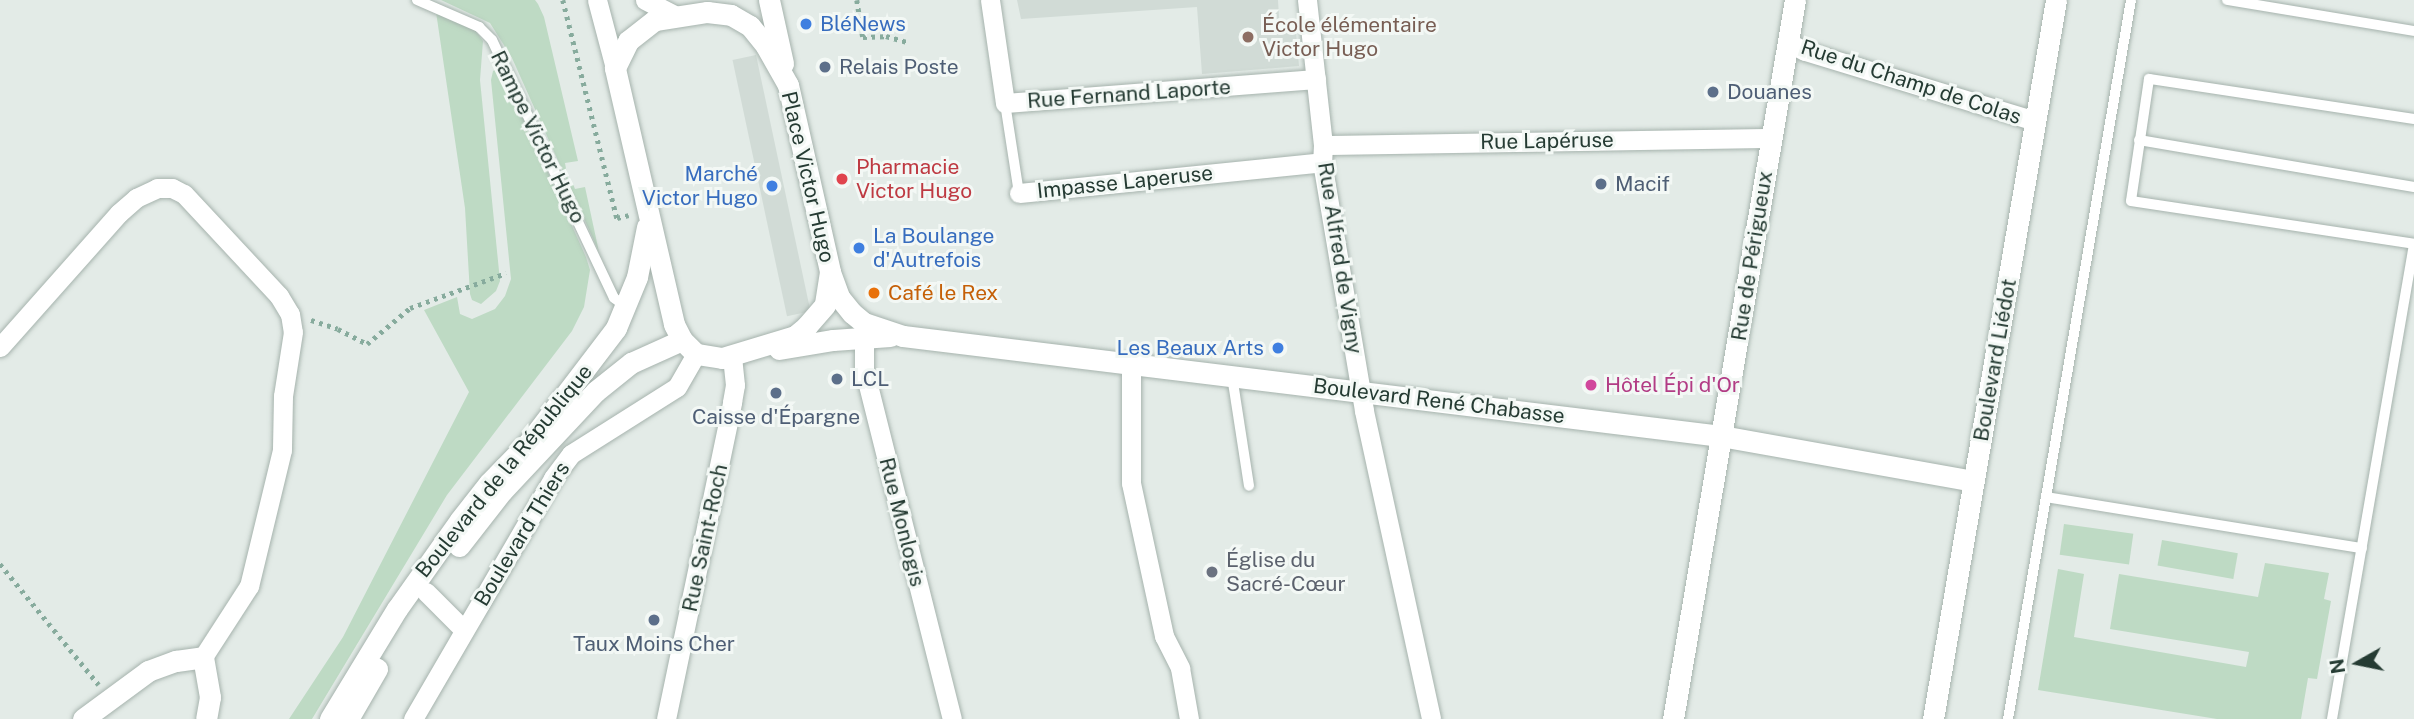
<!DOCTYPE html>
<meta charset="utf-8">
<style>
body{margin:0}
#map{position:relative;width:2414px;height:719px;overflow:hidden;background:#e3ebe7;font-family:"Public Sans",sans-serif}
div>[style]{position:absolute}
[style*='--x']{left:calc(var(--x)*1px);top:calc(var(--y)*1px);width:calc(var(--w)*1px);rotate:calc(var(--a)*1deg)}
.built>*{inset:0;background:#d1dbd6;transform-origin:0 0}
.green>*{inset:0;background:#bedac4;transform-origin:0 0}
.path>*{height:4.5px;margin-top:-2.25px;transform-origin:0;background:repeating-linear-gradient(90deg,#87ab9d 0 3.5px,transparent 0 8.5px)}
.roads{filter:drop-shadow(0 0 2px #a6b3ad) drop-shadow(0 0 2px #a6b3ad)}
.service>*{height:10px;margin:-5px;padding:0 5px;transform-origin:5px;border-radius:5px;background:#fff}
.minor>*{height:19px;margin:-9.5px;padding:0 9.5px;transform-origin:9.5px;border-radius:9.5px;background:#fff}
.tertiary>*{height:21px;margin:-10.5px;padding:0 10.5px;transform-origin:10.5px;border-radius:10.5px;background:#fff}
.secondary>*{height:21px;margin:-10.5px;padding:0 10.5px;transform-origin:10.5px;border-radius:10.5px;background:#fff}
.dots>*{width:19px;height:19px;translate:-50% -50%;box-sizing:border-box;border:4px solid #f3f8f5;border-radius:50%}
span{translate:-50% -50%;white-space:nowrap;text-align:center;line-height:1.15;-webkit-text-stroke:6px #f3f8f5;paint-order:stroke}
.shop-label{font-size:21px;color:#366cbe}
.left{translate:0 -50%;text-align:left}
.right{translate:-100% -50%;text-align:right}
.education-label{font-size:21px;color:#785e54}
.service-label{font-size:21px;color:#4e5e75}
.street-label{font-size:21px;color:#253b33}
.health-label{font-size:21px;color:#be3a42}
.food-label{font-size:21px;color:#c56008}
.hotel-label{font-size:21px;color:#b23c85}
.worship-label{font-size:21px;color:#5b616d}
.north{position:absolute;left:2323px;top:628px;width:70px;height:70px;-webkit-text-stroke:5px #f3f8f5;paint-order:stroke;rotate:261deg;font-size:19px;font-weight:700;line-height:28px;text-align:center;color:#253b33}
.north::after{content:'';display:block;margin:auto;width:24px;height:32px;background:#253b33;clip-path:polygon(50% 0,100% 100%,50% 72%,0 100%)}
</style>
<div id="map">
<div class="built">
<i style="clip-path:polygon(1017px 0,1278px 0,1280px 33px,1296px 32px,1299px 66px,1202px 74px,1197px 7px,1021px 19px)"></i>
<i style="left:756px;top:55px;width:262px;height:24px;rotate:78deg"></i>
</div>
<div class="green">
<i style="clip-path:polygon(441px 0,535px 0,538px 4px,544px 17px,578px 161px,565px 163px,569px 185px,573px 184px,575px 189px,585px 187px,599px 252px,512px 58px,490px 23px)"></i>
<i style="clip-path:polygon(436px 12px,475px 30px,483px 41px,480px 80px,500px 281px,496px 291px,481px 304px,472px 300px,470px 294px,465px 208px)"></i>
<i style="clip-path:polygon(500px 66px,586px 257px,590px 270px,584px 307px,572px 331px,447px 495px,312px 719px,289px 719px,343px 637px,469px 392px,424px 310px,457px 297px,460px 314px,472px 319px,495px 309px,505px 296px,511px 279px,491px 80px,493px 71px)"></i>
<i style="left:2064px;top:524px;width:70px;height:31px;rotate:8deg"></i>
<i style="left:2162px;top:540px;width:77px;height:26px;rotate:10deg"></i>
<i style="clip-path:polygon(2265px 563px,2329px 573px,2324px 599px,2331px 601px,2317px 679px,2308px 678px,2301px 719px,2217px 719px,2038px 690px,2058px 569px,2084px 574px,2074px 637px,2246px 667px,2249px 652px,2110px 629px,2119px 574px,2258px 597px)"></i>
</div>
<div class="path">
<i style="--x:563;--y:0;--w:225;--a:76.1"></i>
<i style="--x:617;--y:218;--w:12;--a:-14"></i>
<i style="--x:857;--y:0;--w:37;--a:81"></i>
<i style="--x:863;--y:37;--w:23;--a:-2"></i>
<i style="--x:886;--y:36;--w:25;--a:16"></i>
<i style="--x:311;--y:320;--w:28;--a:18"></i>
<i style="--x:338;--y:329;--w:33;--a:27"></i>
<i style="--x:367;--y:344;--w:56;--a:-39.9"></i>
<i style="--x:410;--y:308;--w:102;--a:-20"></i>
<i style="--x:0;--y:564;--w:156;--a:50.7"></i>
</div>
<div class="roads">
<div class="service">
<i style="--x:417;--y:0;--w:68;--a:23.5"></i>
<i style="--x:479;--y:27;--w:18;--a:45"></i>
<i style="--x:492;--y:40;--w:285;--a:64.7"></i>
<i style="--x:614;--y:298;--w:14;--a:36"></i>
<i style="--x:2227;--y:0;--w:190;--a:9.4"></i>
<i style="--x:1005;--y:103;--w:91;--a:81.2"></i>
<i style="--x:2414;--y:119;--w:268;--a:-171.4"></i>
<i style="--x:2149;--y:79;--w:123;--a:98.4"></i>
<i style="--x:2131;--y:201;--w:286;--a:8.6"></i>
<i style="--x:2139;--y:140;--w:279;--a:9.7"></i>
<i style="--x:1232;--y:376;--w:111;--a:81.2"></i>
<i style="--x:2046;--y:497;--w:320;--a:9.2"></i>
<i style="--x:2008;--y:719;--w:729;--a:-80.29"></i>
<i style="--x:2332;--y:719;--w:480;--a:-80.2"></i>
</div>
<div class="minor">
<i style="--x:597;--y:0;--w:70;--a:75.2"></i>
<i style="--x:645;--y:0;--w:34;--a:27"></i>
<i style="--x:990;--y:0;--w:104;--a:81.7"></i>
<i style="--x:1005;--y:103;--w:312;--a:-4.4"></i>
<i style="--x:1307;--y:0;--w:146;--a:83.7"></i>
<i style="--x:1323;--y:145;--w:17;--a:93"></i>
<i style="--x:1322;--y:162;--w:253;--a:80.4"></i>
<i style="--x:1364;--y:411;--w:315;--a:77.7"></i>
<i style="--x:1787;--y:42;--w:20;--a:27"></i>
<i style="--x:1805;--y:51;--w:241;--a:16.9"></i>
<i style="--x:1323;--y:145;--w:448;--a:-0.9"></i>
<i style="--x:1019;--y:193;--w:305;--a:-5.8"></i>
<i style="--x:864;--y:324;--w:45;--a:90"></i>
<i style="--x:864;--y:369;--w:361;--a:75.9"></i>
<i style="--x:0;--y:347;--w:179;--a:-48.4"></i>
<i style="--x:119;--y:213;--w:23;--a:-41"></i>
<i style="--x:136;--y:198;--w:23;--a:-25"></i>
<i style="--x:157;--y:188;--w:15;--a:0"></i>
<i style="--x:172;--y:188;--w:13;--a:27"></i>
<i style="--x:184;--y:194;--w:139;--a:47"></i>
<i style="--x:279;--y:296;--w:21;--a:59"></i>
<i style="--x:290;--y:314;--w:18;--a:81"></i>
<i style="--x:293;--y:332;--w:65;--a:98.9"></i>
<i style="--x:283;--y:396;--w:54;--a:91.1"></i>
<i style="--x:282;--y:450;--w:140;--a:103.6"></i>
<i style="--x:249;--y:586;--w:85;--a:122.9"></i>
<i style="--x:1131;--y:364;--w:119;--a:90"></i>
<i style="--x:1131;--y:483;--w:157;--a:77.8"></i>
<i style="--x:1164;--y:636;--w:36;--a:63"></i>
<i style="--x:1180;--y:668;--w:52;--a:80"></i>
<i style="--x:426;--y:592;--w:54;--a:45"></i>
<i style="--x:413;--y:719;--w:279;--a:-59.8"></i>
<i style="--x:553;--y:478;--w:30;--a:-53"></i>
<i style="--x:571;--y:454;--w:125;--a:-32.3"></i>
<i style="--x:677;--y:387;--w:38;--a:-60"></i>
<i style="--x:666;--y:719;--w:324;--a:-78.2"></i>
<i style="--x:732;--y:402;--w:17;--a:-80"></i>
<i style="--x:735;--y:385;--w:28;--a:-96"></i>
</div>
<div class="tertiary">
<i style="--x:83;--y:719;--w:81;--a:-36.4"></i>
<i style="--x:148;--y:671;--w:30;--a:-20"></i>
<i style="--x:176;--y:661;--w:27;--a:-8"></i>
<i style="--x:203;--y:657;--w:41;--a:80.1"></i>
<i style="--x:210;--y:697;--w:22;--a:100"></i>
</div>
<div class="secondary">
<i style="--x:769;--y:0;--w:65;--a:77.5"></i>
<i style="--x:707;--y:12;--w:24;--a:7"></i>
<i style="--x:731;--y:15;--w:22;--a:30"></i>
<i style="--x:750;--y:26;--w:26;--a:51"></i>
<i style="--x:766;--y:46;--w:45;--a:60.6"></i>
<i style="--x:788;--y:85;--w:192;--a:77.3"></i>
<i style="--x:830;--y:272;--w:33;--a:99"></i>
<i style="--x:825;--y:305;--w:28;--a:131"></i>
<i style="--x:807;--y:326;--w:16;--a:140"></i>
<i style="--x:795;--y:336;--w:76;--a:163.2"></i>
<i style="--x:722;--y:358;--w:26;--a:-171"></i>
<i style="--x:696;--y:354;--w:20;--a:-135"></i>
<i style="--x:682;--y:340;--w:18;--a:-117"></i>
<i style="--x:674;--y:324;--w:263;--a:-103"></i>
<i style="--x:615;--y:68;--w:30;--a:-64"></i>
<i style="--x:628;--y:41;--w:34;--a:-38"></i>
<i style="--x:655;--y:20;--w:53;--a:-8.7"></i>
<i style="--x:830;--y:272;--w:27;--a:70"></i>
<i style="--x:839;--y:297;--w:21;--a:51"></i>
<i style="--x:852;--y:313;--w:16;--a:40"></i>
<i style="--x:864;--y:323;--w:41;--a:18.4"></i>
<i style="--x:903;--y:336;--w:824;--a:6.97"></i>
<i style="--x:1721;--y:436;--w:256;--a:10.1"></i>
<i style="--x:779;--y:349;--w:55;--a:-9.5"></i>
<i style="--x:833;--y:340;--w:57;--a:-4"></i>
<i style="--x:459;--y:546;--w:70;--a:-52"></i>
<i style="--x:502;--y:491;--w:137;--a:-46.8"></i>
<i style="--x:596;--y:391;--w:45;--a:-38.7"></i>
<i style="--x:631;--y:363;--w:56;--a:-24.3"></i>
<i style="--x:330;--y:719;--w:129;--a:-58.7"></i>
<i style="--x:397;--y:609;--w:109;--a:-54.7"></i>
<i style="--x:460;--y:520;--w:47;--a:-51.9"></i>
<i style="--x:489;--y:483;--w:59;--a:-45.7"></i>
<i style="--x:530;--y:441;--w:142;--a:-52.7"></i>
<i style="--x:616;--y:328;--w:55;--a:-67.6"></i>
<i style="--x:637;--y:277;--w:51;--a:-78.7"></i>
<i style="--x:348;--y:719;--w:58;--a:-59.9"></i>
<i style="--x:1673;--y:719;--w:729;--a:-80.37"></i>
<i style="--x:1933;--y:719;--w:729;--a:-80.29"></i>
</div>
</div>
<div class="dots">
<i style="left:806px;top:24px;background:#3f7fe0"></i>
<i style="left:1248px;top:37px;background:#8d6e63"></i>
<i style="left:825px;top:67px;background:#5c6f8a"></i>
<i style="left:1713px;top:92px;background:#5c6f8a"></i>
<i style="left:842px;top:179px;background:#e0444e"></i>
<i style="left:1601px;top:184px;background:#5c6f8a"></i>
<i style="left:772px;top:186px;background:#3f7fe0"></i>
<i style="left:859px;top:248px;background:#3f7fe0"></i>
<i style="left:874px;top:293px;background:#e8710a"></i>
<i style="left:1278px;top:348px;background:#3f7fe0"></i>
<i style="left:837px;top:379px;background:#5c6f8a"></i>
<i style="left:1591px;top:385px;background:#d1479c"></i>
<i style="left:776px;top:393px;background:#5c6f8a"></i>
<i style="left:1212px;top:572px;background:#6b7280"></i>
<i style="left:654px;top:620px;background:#5c6f8a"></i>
</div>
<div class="shop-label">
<span class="left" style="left:820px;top:24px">BléNews</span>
<span class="right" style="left:758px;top:186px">Marché<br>Victor Hugo</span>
<span class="left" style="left:873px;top:248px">La Boulange<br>d'Autrefois</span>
<span class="right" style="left:1264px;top:348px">Les Beaux Arts</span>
</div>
<div class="education-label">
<span class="left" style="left:1262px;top:37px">École élémentaire<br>Victor Hugo</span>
</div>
<div class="service-label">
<span class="left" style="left:839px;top:67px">Relais Poste</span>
<span class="left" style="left:1727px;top:92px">Douanes</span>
<span class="left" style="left:1615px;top:184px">Macif</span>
<span class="left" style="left:851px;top:379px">LCL</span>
<span style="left:776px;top:417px">Caisse d'Épargne</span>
<span style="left:654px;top:644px">Taux Moins Cher</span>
</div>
<div class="street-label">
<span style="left:1911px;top:82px;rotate:18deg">Rue du Champ de Colas</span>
<span style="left:1129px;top:94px;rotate:-4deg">Rue Fernand Laporte</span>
<span style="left:538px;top:137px;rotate:64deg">Rampe Victor Hugo</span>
<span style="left:1547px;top:141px;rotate:-1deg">Rue Lapéruse</span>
<span style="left:808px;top:177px;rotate:77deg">Place Victor Hugo</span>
<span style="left:1125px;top:182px;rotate:-6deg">Impasse Laperuse</span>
<span style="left:1752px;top:256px;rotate:-81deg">Rue de Périgueux</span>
<span style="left:1340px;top:258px;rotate:81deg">Rue Alfred de Vigny</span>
<span style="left:1995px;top:360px;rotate:-80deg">Boulevard Liédot</span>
<span style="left:1439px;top:401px;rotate:7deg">Boulevard René Chabasse</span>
<span style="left:504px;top:471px;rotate:-51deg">Boulevard de la République</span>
<span style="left:902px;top:522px;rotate:76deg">Rue Monlogis</span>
<span style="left:522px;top:534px;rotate:-59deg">Boulevard Thiers</span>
<span style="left:705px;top:538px;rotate:-78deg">Rue Saint-Roch</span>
</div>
<div class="health-label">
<span class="left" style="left:856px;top:179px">Pharmacie<br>Victor Hugo</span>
</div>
<div class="food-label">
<span class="left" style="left:888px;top:293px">Café le Rex</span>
</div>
<div class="hotel-label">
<span class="left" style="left:1605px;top:385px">Hôtel Épi d'Or</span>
</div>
<div class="worship-label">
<span class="left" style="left:1226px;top:572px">Église du<br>Sacré-Cœur</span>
</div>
<div class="north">N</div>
</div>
